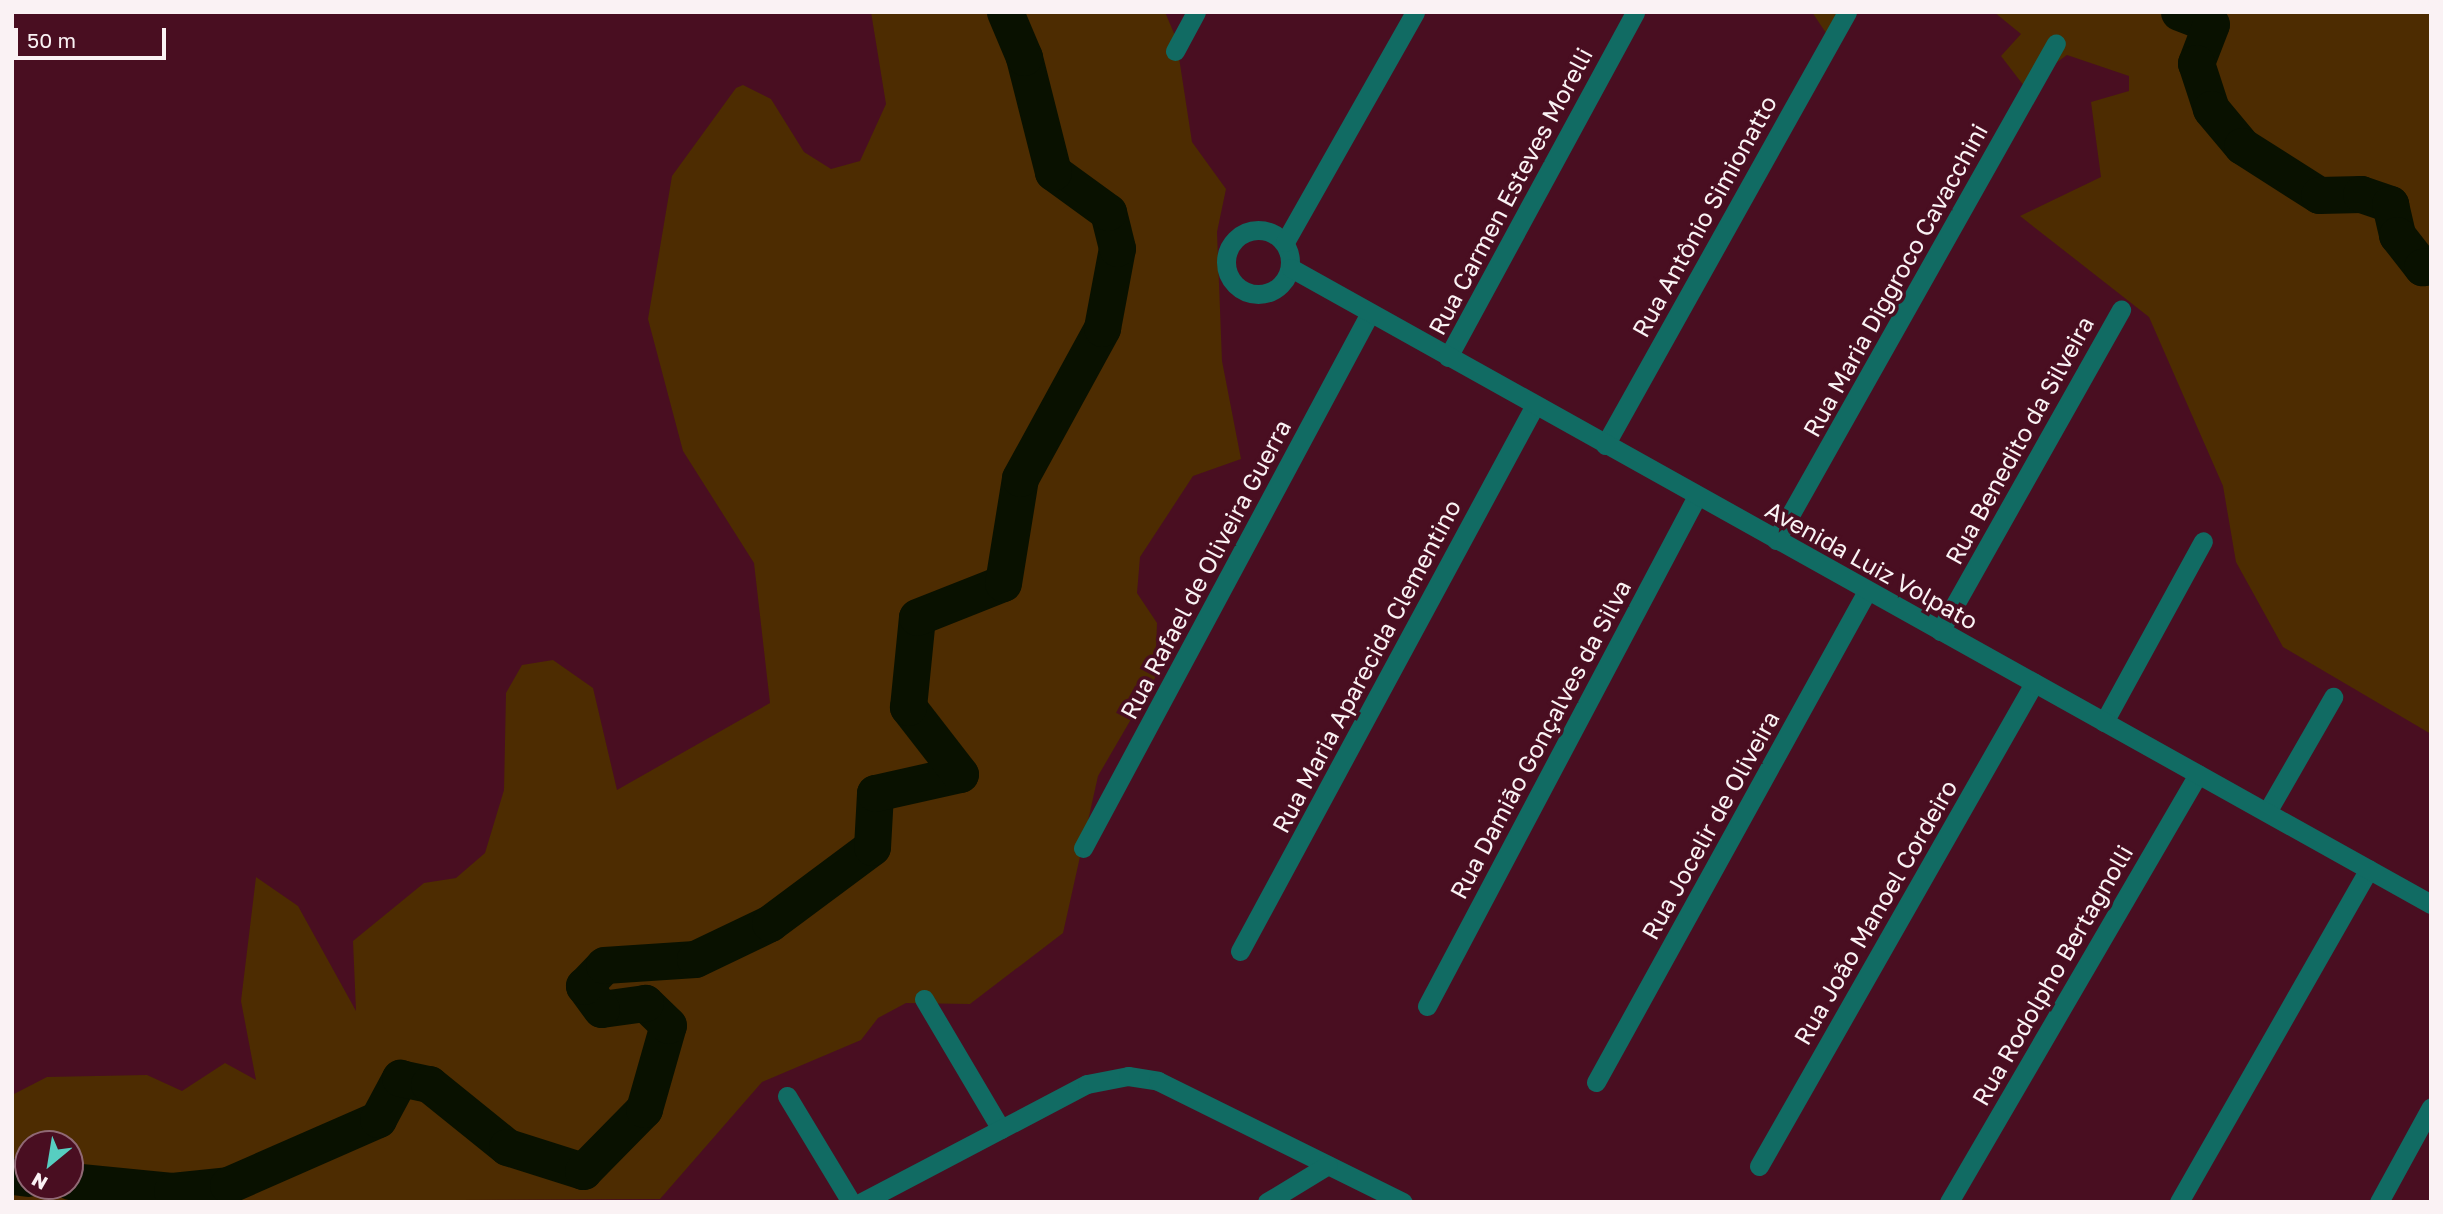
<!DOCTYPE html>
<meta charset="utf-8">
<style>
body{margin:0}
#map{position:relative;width:2443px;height:1214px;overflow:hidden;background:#490e21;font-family:"Golos Text",sans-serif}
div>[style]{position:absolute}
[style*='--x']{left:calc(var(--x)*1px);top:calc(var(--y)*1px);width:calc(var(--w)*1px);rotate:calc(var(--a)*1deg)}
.green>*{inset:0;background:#4d2c01}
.river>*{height:37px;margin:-18.5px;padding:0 18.5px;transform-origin:18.5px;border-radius:18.5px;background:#091100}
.minor>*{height:19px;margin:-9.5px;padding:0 9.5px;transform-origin:9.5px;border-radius:9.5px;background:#116b63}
.minor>.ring{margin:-9.5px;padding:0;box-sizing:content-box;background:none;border:19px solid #116b63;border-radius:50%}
.tertiary>*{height:19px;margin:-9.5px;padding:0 9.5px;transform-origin:9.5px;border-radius:9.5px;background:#116b63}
span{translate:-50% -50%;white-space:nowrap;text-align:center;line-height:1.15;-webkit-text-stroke:7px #490e21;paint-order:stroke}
.street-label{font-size:24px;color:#faf2f4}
.frame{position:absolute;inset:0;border:14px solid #faf2f4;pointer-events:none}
.north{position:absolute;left:14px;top:1130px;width:70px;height:70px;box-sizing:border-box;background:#490e21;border:2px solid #906975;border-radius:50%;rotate:210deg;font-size:19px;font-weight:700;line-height:28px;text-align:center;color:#faf2f4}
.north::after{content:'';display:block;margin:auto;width:24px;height:32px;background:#57cec1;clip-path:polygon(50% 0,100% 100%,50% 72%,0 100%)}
.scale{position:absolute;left:14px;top:28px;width:152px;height:32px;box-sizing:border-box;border:4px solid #faf2f4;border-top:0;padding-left:9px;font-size:21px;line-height:24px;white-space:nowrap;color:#faf2f4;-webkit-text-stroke:5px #490e21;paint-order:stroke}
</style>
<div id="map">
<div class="green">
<i style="clip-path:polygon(evenodd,871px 12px,1165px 12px,1176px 38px,1192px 142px,1226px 189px,1217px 232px,1222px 361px,1241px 459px,1193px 476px,1140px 557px,1137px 593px,1157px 623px,1155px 678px,1098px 776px,1063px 933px,970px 1004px,906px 1003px,878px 1018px,861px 1040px,762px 1082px,660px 1199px,12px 1202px,12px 1095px,47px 1077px,147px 1075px,182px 1091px,225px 1063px,256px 1080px,241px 1001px,256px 877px,298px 906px,356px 1011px,353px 941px,424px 883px,456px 878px,485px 853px,504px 790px,506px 693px,522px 665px,553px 660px,593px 688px,617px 790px,770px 703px,754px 563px,683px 451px,648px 319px,672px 176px,736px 88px,743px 85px,771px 99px,804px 152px,831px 169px,860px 161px,886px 104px,871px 12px,28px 1144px,70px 1144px,70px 1186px,28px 1186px,28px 1144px)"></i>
<i style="clip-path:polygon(1812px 12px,1851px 12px,1834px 45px)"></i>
<i style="clip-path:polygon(1994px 12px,2431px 12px,2431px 734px,2283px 647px,2236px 562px,2223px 486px,2149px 317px,2020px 216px,2101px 177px,2091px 102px,2129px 91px,2129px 76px,2067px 55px,2024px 86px,2001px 56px,2021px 34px)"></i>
</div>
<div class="river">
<i style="--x:2179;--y:12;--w:34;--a:21"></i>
<i style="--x:2211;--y:24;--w:42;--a:111"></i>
<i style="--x:2196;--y:63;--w:48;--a:71.9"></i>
<i style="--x:2211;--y:109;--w:48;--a:50"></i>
<i style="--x:2242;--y:146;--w:91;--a:32.5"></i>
<i style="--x:2319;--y:195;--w:42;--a:-1.4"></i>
<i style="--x:2361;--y:194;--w:31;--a:19"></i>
<i style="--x:2390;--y:204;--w:32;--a:77"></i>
<i style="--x:2397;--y:235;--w:41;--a:52"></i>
<i style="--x:2422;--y:267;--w:9;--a:-6"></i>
<i style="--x:12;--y:1176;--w:16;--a:7"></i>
<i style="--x:70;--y:1181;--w:102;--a:5.6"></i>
<i style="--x:172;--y:1191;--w:56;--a:-6.1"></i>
<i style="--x:228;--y:1185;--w:164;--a:-23.7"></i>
<i style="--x:378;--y:1119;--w:47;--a:-61.8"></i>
<i style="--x:400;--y:1078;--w:30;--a:12"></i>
<i style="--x:429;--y:1084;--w:100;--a:38.9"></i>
<i style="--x:507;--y:1147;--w:80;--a:17.5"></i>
<i style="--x:583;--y:1171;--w:87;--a:-45.5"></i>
<i style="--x:644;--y:1109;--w:87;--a:-74.1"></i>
<i style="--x:668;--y:1025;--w:32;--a:-136"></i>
<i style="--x:645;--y:1003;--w:44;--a:172.2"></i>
<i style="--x:601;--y:1009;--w:29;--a:-126"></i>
<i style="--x:584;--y:986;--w:29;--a:-46"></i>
<i style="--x:604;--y:965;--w:91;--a:-3.8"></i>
<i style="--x:695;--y:959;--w:83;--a:-25.6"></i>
<i style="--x:770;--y:923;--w:127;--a:-36.7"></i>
<i style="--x:872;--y:847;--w:54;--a:-86.8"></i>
<i style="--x:875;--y:793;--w:87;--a:-12.6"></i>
<i style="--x:960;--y:774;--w:85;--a:-127.8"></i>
<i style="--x:908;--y:707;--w:90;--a:-84.3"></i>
<i style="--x:917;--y:617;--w:92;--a:-21.6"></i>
<i style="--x:1003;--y:583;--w:106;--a:-80.8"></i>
<i style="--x:1020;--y:478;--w:171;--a:-61.3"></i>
<i style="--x:1102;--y:328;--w:81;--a:-79.4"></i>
<i style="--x:1117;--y:248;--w:37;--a:-104"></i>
<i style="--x:1108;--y:212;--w:68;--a:-144"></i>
<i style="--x:1053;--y:172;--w:119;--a:-104.2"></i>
<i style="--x:1024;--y:57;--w:49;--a:-112.9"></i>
</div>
<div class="minor">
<i style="--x:1175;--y:51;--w:44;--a:-61.7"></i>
<i class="ring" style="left:1226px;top:230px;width:45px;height:45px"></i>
<i style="--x:1285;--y:242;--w:264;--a:-60.5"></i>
<i style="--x:1448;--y:357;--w:392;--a:-61.5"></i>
<i style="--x:1605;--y:445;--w:496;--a:-60.8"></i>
<i style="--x:1776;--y:540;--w:570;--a:-60.6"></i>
<i style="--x:1940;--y:631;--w:369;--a:-60.6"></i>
<i style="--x:2104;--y:722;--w:206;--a:-61.3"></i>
<i style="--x:2267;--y:812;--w:133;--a:-60.1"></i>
<i style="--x:1083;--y:848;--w:607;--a:-61.79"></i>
<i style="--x:1240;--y:951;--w:621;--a:-61.62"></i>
<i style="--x:924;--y:999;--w:151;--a:59.4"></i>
<i style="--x:1427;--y:1006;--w:577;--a:-62.1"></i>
<i style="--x:1596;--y:1082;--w:561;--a:-61.1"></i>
<i style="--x:787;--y:1096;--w:124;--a:58.9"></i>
<i style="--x:1759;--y:1166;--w:556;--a:-60.34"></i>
<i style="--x:862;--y:1202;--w:254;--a:-27.7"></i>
<i style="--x:1087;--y:1084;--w:42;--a:-11"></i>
<i style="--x:1128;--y:1076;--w:30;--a:9"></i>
<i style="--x:1158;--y:1081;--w:273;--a:26.3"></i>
<i style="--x:1267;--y:1202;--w:71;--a:-31.2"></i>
<i style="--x:1949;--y:1202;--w:495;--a:-59.8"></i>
<i style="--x:2179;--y:1202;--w:383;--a:-60.3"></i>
<i style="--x:2379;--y:1202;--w:108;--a:-61.3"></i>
</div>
<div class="tertiary">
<i style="--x:1291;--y:268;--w:1305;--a:29.16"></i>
</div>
<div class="street-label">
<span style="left:1510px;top:191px;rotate:-62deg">Rua Carmen Esteves Morelli</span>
<span style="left:1704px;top:216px;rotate:-61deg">Rua Antônio Simionatto</span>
<span style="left:1895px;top:280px;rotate:-61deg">Rua Maria Diggroco Cavacchini</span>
<span style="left:2019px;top:440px;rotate:-61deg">Rua Benedito da Silveira</span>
<span style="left:1872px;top:565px;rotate:29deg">Avenida Luiz Volpato</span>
<span style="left:1205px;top:569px;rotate:-62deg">Rua Rafael de Oliveira Guerra</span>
<span style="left:1366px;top:666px;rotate:-62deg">Rua Maria Aparecida Clementino</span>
<span style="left:1540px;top:739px;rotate:-62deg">Rua Damião Gonçalves da Silva</span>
<span style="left:1710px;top:825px;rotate:-61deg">Rua Jocelir de Oliveira</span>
<span style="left:1875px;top:912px;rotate:-60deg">Rua João Manoel Cordeiro</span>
<span style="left:2052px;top:975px;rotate:-60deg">Rua Rodolpho Bertagnolli</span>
</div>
<div class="frame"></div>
<div class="north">N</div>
<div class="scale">50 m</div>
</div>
